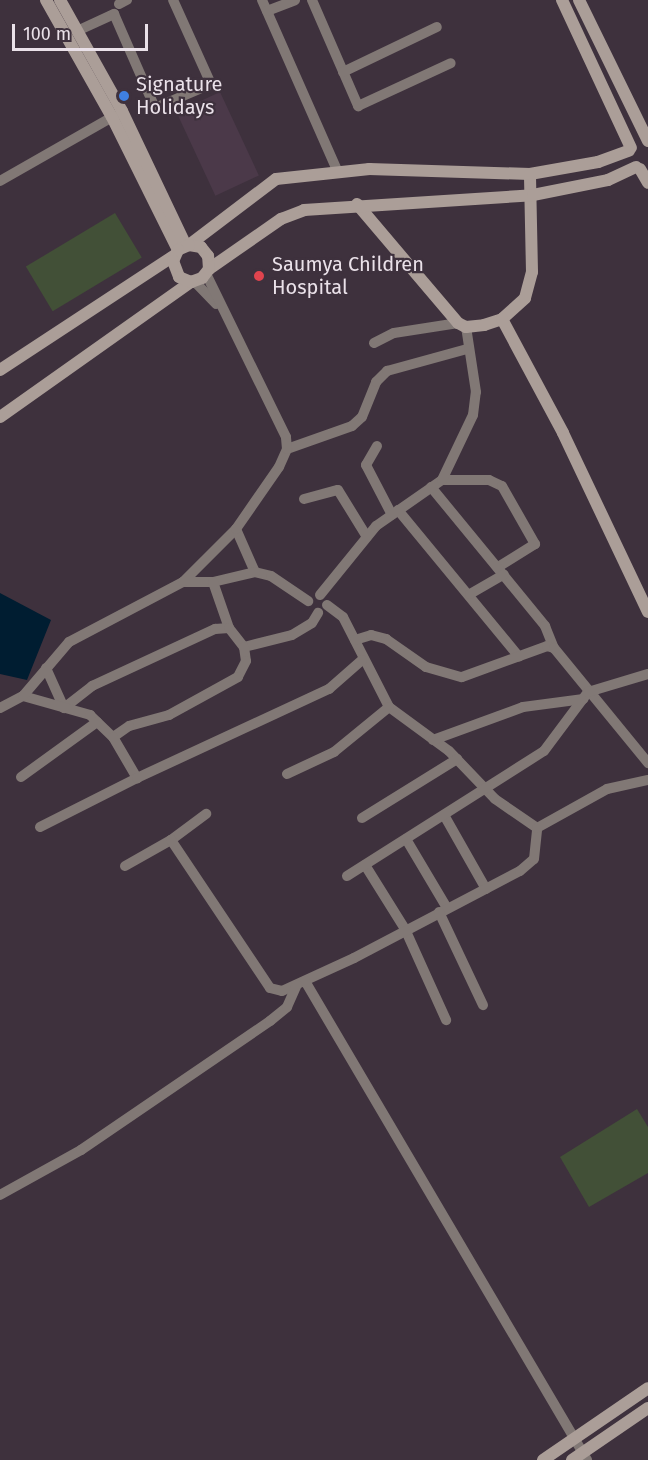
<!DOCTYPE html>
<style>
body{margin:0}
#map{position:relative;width:648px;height:1460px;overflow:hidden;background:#3e313d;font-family:"Fira Sans",sans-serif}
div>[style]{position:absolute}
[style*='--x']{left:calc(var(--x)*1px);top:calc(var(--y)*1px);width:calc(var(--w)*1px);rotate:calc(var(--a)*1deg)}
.built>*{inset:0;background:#4b3949;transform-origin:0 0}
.green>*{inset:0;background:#425037;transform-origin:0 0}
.water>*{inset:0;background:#001d31}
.street>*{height:10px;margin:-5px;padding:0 5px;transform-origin:5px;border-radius:5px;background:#817875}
.secondary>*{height:12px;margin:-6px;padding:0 6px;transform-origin:6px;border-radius:6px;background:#ab9e98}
.dots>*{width:16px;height:16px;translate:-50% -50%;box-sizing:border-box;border:3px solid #3e313d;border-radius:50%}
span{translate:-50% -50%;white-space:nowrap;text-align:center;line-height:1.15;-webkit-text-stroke:4.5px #3e313d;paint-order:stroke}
.poi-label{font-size:20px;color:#eae1e9}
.left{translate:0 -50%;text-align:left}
.scale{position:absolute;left:12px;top:24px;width:136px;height:27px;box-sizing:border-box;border:3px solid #eae1e9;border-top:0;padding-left:8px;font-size:18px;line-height:21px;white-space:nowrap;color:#eae1e9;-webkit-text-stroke:4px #3e313d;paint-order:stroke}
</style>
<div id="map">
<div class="built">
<i style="left:220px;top:92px;width:92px;height:48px;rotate:65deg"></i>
</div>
<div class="green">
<i style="left:115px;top:213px;width:52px;height:104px;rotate:59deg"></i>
<i style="clip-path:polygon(637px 1109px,648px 1127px,648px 1173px,589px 1207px,560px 1157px)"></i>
</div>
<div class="water">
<i style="clip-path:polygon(0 593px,51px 620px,27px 680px,0 674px)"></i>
</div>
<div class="street">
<i style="--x:262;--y:0;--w:188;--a:66.2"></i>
<i style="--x:312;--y:0;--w:116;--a:66.5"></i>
<i style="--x:358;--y:106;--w:102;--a:-24.8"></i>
<i style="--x:119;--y:4;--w:9;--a:-27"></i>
<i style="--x:267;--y:11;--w:30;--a:-21"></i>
<i style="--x:77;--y:31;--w:41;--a:-24.7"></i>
<i style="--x:114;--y:14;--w:103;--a:66.4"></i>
<i style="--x:155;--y:108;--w:61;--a:-23.2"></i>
<i style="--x:211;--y:84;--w:92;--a:-114.3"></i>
<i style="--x:343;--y:72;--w:104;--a:-25.6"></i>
<i style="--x:0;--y:181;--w:137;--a:-29.7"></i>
<i style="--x:194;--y:281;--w:32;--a:46"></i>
<i style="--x:374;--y:343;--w:22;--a:-27"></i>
<i style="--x:394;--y:333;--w:65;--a:-8.9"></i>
<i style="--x:377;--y:446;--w:22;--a:120"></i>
<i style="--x:366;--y:465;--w:56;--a:62.5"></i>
<i style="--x:287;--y:449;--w:69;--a:-19.5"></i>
<i style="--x:352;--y:426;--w:13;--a:-42"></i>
<i style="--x:362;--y:417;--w:38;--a:-68"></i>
<i style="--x:376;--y:382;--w:16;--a:-45"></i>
<i style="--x:387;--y:371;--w:83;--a:-15.4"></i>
<i style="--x:442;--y:480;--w:47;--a:0"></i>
<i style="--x:489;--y:480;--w:14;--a:25"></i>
<i style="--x:502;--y:486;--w:67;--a:60.4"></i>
<i style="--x:535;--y:544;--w:44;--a:148.1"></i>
<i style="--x:431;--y:487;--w:180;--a:50.6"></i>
<i style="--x:545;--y:626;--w:24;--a:68"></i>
<i style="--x:304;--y:499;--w:35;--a:-15"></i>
<i style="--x:338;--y:490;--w:55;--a:58.3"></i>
<i style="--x:398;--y:510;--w:190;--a:50.5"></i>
<i style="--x:236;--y:529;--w:47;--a:66.2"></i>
<i style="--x:255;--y:572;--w:16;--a:14"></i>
<i style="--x:271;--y:576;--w:45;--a:34"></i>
<i style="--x:183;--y:582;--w:30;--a:0"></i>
<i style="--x:213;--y:582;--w:43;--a:-13.4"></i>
<i style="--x:213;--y:582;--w:49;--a:70.8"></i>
<i style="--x:470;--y:594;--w:39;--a:-30"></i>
<i style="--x:320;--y:595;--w:89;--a:-50.9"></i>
<i style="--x:376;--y:526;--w:80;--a:-34.9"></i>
<i style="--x:442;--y:480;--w:72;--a:-64.5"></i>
<i style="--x:473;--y:415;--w:23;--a:-83"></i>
<i style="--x:476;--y:392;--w:66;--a:-98.7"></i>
<i style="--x:327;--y:605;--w:20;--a:37"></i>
<i style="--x:343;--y:617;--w:101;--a:62.9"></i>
<i style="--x:389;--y:707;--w:74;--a:36.3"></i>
<i style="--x:449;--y:751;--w:66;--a:46.2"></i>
<i style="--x:495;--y:799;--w:51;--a:34.6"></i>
<i style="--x:355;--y:640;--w:17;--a:-17"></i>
<i style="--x:371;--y:635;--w:16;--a:15"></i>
<i style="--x:386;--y:639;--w:49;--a:35"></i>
<i style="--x:426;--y:667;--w:37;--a:16"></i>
<i style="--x:462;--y:677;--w:90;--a:-20"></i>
<i style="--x:547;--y:646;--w:7;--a:16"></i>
<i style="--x:554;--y:648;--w:149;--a:50.7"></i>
<i style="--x:244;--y:647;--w:49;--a:-14"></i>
<i style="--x:292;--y:635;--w:23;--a:-31"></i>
<i style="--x:312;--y:623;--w:12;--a:-59"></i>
<i style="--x:46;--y:668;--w:44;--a:65.8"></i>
<i style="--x:64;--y:708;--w:36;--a:-38"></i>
<i style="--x:92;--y:686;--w:136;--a:-24.9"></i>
<i style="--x:215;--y:629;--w:14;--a:-4"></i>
<i style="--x:229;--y:628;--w:24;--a:52"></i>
<i style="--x:244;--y:647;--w:14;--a:82"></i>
<i style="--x:246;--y:661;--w:18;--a:117"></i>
<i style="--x:238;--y:677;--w:79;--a:151.2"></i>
<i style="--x:169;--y:715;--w:41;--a:164.6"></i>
<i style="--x:129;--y:726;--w:19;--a:145"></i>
<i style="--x:23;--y:696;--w:70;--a:15.8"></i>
<i style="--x:90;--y:715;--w:32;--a:44"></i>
<i style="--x:113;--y:737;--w:48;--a:59.7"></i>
<i style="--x:0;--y:708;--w:26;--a:-28"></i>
<i style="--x:23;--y:696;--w:71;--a:-49.6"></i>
<i style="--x:69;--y:642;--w:129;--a:-27.8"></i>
<i style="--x:183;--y:582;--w:75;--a:-45"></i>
<i style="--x:236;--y:529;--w:75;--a:-55.3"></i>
<i style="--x:279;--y:467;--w:20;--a:-66"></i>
<i style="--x:287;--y:449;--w:12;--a:-95"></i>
<i style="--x:286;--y:437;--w:182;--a:-116.1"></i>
<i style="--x:433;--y:740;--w:96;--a:-20.1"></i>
<i style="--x:523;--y:707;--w:61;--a:-7.6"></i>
<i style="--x:287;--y:774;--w:52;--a:-25.1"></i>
<i style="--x:334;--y:752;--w:71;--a:-39.3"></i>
<i style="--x:21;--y:777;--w:94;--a:-35.9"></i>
<i style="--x:444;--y:815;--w:85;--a:60.4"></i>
<i style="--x:362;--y:818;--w:112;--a:-31.8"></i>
<i style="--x:40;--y:827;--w:109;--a:-26.8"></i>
<i style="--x:137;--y:778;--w:212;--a:-24.9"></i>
<i style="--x:329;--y:689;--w:44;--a:-41.3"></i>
<i style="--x:406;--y:839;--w:80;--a:59.3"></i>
<i style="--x:171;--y:840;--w:44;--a:-36.6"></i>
<i style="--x:365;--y:865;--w:75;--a:58"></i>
<i style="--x:405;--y:929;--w:100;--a:65.7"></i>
<i style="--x:125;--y:866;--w:53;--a:-29.5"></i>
<i style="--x:171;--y:840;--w:178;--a:56.2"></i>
<i style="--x:270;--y:988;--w:12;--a:14"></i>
<i style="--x:282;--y:991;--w:79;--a:-24.6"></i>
<i style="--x:354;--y:958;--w:187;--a:-27.7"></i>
<i style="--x:520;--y:871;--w:18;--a:-41"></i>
<i style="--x:534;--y:859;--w:31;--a:-84"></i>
<i style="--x:537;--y:828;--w:80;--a:-29.1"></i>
<i style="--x:607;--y:789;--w:42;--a:-12.4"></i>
<i style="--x:347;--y:876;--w:233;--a:-32.4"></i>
<i style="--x:544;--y:751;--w:74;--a:-53.3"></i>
<i style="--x:588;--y:692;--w:63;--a:-16.7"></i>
<i style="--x:439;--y:912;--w:103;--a:64.7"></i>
<i style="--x:305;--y:981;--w:556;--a:59.51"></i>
<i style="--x:0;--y:1195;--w:93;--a:-29.1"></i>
<i style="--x:81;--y:1150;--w:229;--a:-34.3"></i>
<i style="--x:270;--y:1021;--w:22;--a:-39"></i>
<i style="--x:287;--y:1007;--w:24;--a:-66"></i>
</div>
<div class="secondary">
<i style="--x:46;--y:0;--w:134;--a:60.6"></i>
<i style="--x:112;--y:117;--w:148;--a:63.6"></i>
<i style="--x:60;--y:0;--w:127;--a:60.8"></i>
<i style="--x:122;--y:111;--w:149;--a:64.6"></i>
<i style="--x:562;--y:0;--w:163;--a:65"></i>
<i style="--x:579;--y:0;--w:157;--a:63.9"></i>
<i style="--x:640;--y:169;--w:16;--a:60"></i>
<i style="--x:357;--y:204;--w:156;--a:49.7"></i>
<i style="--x:458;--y:323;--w:9;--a:27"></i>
<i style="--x:466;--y:327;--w:18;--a:-6"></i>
<i style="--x:484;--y:325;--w:19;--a:-18"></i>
<i style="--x:502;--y:319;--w:31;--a:-42"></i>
<i style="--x:525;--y:298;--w:27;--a:-75"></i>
<i style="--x:532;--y:272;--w:98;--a:-91.2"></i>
<i style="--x:189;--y:245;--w:109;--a:-37.2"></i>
<i style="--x:276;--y:179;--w:94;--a:-6.1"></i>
<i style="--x:369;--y:169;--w:161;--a:1.8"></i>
<i style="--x:530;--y:174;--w:69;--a:-10"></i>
<i style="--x:598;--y:162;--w:33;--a:-20"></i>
<i style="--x:209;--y:269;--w:88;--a:-34.8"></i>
<i style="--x:281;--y:219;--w:25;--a:-21"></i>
<i style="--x:304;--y:210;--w:229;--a:-3.7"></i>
<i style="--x:533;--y:195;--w:76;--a:-11.3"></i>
<i style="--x:608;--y:180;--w:31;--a:-25"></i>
<i style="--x:502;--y:319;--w:129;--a:61.8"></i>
<i style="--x:563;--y:433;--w:198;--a:64.6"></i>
<i style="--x:0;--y:370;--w:209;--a:-33.3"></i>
<i style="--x:0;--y:417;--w:234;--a:-35.3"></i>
<i style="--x:191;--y:282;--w:12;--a:-20"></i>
<i style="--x:202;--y:278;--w:11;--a:-52"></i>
<i style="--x:209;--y:269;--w:13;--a:-94"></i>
<i style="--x:208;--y:256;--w:11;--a:-128"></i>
<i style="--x:201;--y:247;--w:12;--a:-171"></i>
<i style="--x:189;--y:245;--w:12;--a:156"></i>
<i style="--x:178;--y:250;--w:12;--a:114"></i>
<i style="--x:173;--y:261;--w:17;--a:69"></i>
<i style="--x:179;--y:277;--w:13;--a:23"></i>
<i style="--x:543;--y:1460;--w:127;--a:-34.4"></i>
<i style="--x:572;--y:1460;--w:92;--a:-34.4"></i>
</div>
<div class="dots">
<i style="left:124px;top:96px;background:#3f7fe0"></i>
<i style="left:259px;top:276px;background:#e0444e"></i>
</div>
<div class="poi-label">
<span class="left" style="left:136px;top:96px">Signature<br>Holidays</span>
<span class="left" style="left:272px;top:276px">Saumya Children<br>Hospital</span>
</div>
<div class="scale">100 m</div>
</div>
